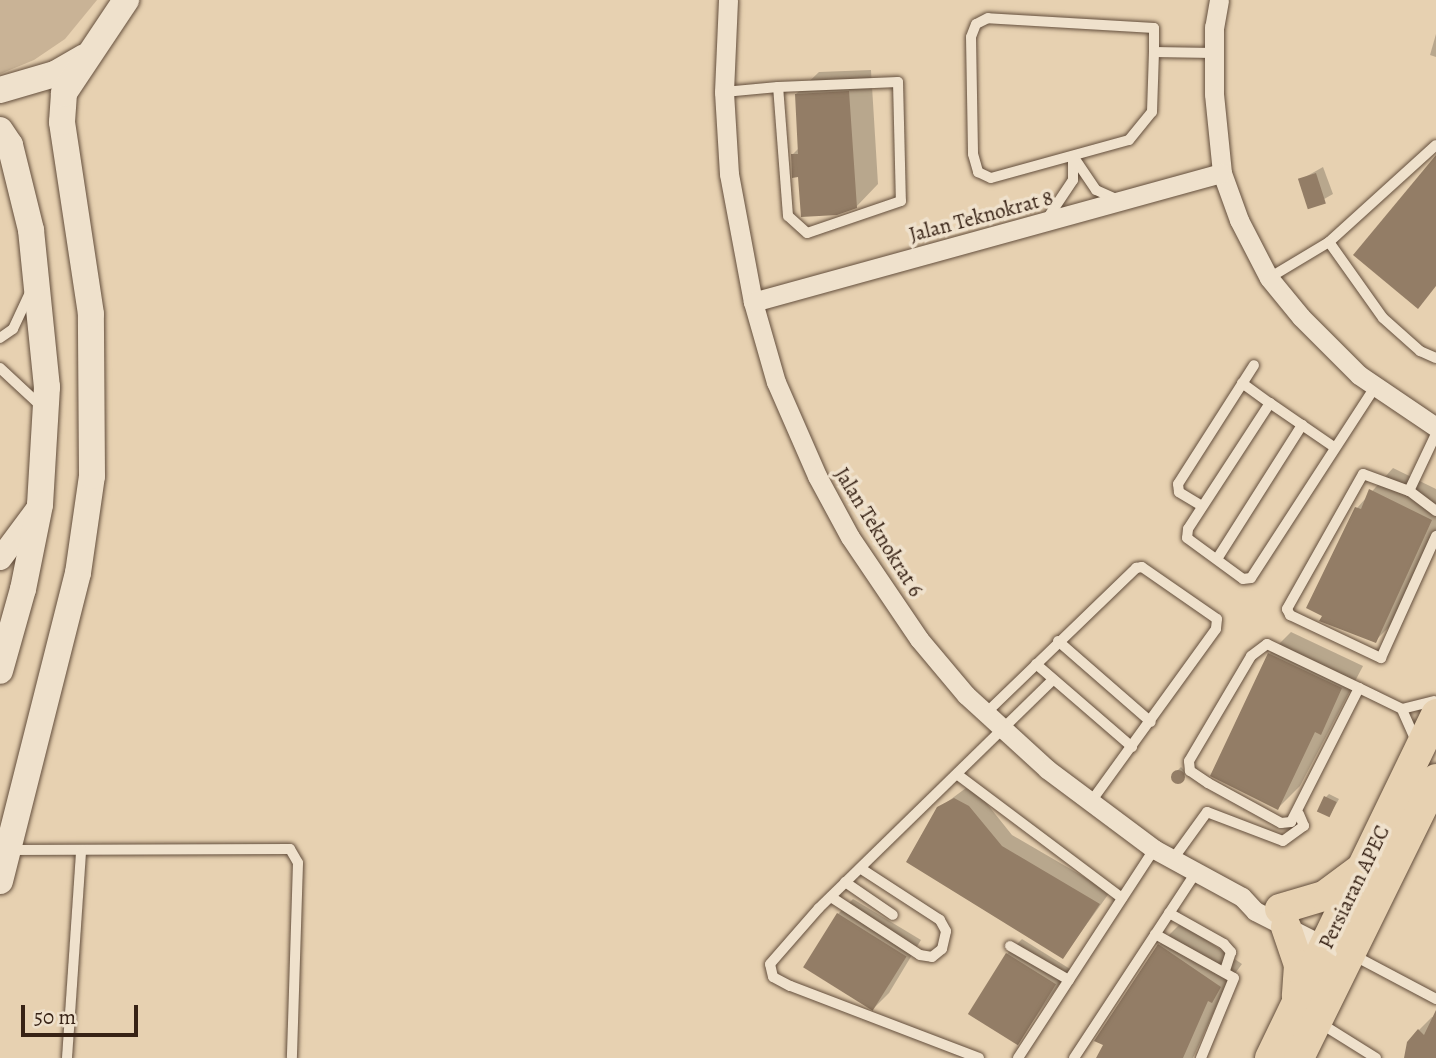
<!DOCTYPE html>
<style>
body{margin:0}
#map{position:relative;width:1436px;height:1058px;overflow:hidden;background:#e7d1b1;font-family:Alegreya,serif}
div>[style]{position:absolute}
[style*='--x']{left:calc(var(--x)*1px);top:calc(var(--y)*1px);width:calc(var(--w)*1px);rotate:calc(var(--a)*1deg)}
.green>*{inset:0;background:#c9b396}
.shadow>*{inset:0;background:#0003;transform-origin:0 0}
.building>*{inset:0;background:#937d66;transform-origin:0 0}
.round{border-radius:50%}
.roads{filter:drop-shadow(0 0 2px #634e3c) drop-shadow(0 0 2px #634e3c)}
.service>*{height:10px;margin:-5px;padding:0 5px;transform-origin:5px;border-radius:5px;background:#efe1cc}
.minor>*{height:19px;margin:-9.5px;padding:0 9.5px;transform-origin:9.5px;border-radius:9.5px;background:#efe1cc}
.tertiary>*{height:23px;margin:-11.5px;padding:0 11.5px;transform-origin:11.5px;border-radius:11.5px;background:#efe1cc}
.secondary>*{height:26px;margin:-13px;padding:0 13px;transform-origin:13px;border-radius:13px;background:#efe1cc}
.primary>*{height:30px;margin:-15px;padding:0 15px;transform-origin:15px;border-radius:15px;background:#e7d1b1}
span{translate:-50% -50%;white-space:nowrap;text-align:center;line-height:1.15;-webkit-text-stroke:7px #efe1cc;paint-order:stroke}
.street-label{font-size:21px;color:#372215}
.scale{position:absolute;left:21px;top:1005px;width:117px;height:32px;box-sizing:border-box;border:4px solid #372215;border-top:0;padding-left:9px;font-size:21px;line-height:24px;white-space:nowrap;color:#372215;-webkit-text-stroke:5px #efe1cc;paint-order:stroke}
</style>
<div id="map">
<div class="green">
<i style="clip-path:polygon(0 0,97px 0,65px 39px,34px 60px,0 74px)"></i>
</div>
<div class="shadow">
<i style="clip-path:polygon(1436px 34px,1436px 57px,1430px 55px)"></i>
<i style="clip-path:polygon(871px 70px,878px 184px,856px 207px,800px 175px,792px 155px,800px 147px,796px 94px,819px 72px)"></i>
<i style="clip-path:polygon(1323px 167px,1333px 194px,1310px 207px,1300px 180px)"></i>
<i style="clip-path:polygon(1393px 468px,1436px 489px,1436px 534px,1397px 619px,1375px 641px,1357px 508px)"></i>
<i style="clip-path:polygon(1291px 632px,1363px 666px,1300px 786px,1278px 808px,1269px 654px)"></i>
<i style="left:1181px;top:767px;width:8px;height:14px;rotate:45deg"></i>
<i style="clip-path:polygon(966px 788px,980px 795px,1012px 835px,1110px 892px,1063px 957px,939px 808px)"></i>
<i style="clip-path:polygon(1329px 794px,1339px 799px,1330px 815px,1326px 797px)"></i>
<i style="clip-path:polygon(853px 899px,921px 940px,889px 993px,874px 1008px,838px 914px)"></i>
<i style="clip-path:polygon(1181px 923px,1242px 964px,1225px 987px,1193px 1058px,1098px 1058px,1159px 945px)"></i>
<i style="clip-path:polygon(1022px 939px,1070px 969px,1018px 1042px,1007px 954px)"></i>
<i style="clip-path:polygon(1432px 1017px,1436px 1017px,1436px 1058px,1414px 1058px,1411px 1038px)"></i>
</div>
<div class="building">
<i style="clip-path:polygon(849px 91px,857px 208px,837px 215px,801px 217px,798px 177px,792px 178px,791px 154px,798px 154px,795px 94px)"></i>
<i style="clip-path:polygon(1436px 155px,1436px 286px,1418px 309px,1353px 255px)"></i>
<i style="left:1316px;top:173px;width:32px;height:19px;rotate:72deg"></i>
<i style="clip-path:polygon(1369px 489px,1432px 520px,1376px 643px,1319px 621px,1322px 616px,1306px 608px,1355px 507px,1361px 509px)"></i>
<i style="clip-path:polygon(1268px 653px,1342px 688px,1321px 735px,1315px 732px,1278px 810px,1210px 776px)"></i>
<i class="round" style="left:1171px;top:770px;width:14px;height:14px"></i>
<i style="left:1324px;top:796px;width:14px;height:17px;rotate:25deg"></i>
<i style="clip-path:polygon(954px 798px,969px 806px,1002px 846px,1100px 904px,1063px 959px,906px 862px,937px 807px)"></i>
<i style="left:837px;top:913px;width:82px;height:64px;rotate:32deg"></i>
<i style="clip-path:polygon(1158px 944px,1221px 987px,1212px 1003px,1208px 1001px,1183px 1058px,1096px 1058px,1103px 1045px,1094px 1041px)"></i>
<i style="left:1006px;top:953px;width:59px;height:72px;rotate:32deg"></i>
<i style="clip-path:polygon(1436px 1010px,1436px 1058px,1404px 1058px,1407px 1042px,1418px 1029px,1424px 1035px)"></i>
</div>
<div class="roads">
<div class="service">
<i style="--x:1154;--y:52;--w:24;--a:-90"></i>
<i style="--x:1154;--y:28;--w:166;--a:-176.6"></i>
<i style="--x:988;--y:18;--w:13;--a:153"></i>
<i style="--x:976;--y:24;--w:14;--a:111"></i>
<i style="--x:971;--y:37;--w:117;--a:89"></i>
<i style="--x:973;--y:154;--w:19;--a:74"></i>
<i style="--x:978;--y:172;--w:14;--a:25"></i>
<i style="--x:991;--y:178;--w:143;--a:-15.4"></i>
<i style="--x:1129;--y:140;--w:36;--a:-51"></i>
<i style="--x:1152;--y:112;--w:60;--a:-88.1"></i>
<i style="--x:1154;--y:52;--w:59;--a:1"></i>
<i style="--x:724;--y:92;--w:54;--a:-5.3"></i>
<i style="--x:778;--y:87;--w:120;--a:-2.4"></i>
<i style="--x:898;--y:82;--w:119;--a:88.6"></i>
<i style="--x:901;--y:201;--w:99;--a:161.2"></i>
<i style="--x:807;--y:233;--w:25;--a:-138"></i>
<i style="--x:788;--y:216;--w:129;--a:-94.4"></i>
<i style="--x:1047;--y:219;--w:47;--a:-56.3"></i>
<i style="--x:1073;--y:180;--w:24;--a:-90"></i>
<i style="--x:1073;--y:156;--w:41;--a:55.9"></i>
<i style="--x:1096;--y:190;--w:22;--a:24"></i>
<i style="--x:1329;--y:242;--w:144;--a:-42.2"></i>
<i style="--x:1269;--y:278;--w:70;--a:-31"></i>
<i style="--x:1329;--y:242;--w:93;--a:54.6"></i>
<i style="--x:1383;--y:318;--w:50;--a:41.7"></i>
<i style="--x:1420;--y:351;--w:17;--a:24"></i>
<i style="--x:0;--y:338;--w:16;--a:-35"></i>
<i style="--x:13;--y:329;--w:40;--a:-65"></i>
<i style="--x:0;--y:368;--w:59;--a:42.9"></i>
<i style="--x:1242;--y:383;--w:34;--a:36"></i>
<i style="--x:1334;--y:447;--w:78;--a:-145.5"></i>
<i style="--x:1270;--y:403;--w:150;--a:123.1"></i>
<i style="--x:1188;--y:529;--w:9;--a:96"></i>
<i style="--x:1187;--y:538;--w:69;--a:36.2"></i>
<i style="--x:1243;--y:579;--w:8;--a:-7"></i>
<i style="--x:1251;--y:578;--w:228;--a:-57"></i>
<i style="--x:1409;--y:491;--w:63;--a:-64.7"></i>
<i style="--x:1202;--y:506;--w:27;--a:-149"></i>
<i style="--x:1179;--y:492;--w:8;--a:-97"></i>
<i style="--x:1178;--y:484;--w:141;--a:-57.4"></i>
<i style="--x:1436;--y:511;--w:34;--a:-143"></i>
<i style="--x:1409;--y:491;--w:49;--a:-159.7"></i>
<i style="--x:1363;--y:474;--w:155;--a:119.4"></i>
<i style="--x:1287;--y:609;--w:7;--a:63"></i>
<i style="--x:1290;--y:615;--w:101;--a:25.3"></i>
<i style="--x:1381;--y:658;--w:134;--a:-65.7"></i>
<i style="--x:1217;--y:559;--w:159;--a:-57.6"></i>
<i style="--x:1058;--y:641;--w:123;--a:41.1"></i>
<i style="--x:1267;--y:644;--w:102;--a:25.6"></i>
<i style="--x:1359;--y:688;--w:150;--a:116.9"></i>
<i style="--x:1291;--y:822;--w:10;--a:174"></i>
<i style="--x:1281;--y:823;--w:83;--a:-151.3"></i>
<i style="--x:1208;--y:783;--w:22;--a:-146"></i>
<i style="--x:1190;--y:771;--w:10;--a:-96"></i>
<i style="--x:1189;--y:761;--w:122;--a:-59.4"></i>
<i style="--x:1251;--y:656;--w:20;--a:-37"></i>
<i style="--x:1036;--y:664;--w:127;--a:40.8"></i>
<i style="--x:1359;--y:688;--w:48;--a:26"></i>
<i style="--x:986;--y:713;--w:209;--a:-44"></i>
<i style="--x:1136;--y:568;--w:6;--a:-9"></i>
<i style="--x:1142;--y:567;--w:91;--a:34.7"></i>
<i style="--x:1217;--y:619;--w:10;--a:96"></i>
<i style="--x:1216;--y:629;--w:215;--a:125.9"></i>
<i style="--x:1416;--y:741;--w:35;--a:-114"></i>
<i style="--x:1402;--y:709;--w:33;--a:-14"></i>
<i style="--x:958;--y:775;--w:205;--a:36.9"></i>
<i style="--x:9;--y:850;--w:281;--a:-0.2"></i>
<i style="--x:290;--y:849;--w:16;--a:60"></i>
<i style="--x:298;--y:863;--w:195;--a:91.8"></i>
<i style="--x:1173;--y:859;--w:58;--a:-54.1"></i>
<i style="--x:1207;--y:812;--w:81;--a:20.9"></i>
<i style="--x:1283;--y:841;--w:26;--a:-36"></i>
<i style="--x:1304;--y:826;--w:13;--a:-113"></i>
<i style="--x:845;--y:882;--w:58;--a:34.5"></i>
<i style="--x:831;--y:897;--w:106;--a:33.1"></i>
<i style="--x:920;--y:955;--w:12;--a:9"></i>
<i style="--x:932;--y:957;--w:13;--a:-39"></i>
<i style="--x:942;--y:949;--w:18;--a:-77"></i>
<i style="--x:946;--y:931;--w:13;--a:-119"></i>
<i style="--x:940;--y:920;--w:95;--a:-147"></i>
<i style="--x:1169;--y:913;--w:63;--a:29.4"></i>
<i style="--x:1224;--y:944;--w:11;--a:49"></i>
<i style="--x:1231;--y:952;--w:19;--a:108"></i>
<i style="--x:1155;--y:934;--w:90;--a:29.1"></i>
<i style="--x:1234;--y:978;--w:87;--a:112.4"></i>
<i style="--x:1010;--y:946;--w:68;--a:30"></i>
<i style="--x:1353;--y:955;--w:94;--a:27.9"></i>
<i style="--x:1320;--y:1023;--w:66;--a:32"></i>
<i style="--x:67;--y:1058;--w:208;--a:-86.1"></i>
<i style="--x:979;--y:1058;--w:202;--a:-159.1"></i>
<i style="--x:790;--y:986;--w:19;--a:-152"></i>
<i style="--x:773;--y:977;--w:13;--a:-103"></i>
<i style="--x:770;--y:964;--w:74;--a:-48.8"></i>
<i style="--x:819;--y:908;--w:327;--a:-44.3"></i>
<i style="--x:1018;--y:1058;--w:249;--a:-56.9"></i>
<i style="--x:1074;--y:1058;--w:222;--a:-56.7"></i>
</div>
<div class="minor">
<i style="--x:728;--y:0;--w:92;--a:92.5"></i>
<i style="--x:724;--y:92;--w:82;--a:86.5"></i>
<i style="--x:729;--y:174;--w:130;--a:79.4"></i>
<i style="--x:753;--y:302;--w:83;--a:74"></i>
<i style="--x:776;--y:382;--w:103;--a:66.4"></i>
<i style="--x:817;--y:476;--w:69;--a:61.6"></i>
<i style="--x:850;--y:537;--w:123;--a:55.9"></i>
<i style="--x:919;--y:639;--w:73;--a:50"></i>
<i style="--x:966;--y:695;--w:110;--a:42.4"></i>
<i style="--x:1047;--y:769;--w:134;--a:36.8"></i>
<i style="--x:1154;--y:849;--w:100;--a:28.6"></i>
<i style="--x:1242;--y:897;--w:19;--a:47"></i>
<i style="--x:1255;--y:911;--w:89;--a:26.9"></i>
<i style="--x:1219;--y:0;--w:27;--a:100"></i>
<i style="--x:1214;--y:27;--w:67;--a:90"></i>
<i style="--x:1214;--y:94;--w:79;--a:84.2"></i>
<i style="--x:1222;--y:173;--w:50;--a:70.1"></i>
<i style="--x:1239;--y:220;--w:65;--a:62.7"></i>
<i style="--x:1269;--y:278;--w:50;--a:50.6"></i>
<i style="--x:1301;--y:317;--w:82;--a:45"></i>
<i style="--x:1359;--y:375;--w:93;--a:34"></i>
<i style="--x:753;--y:302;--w:486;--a:-15.4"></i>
</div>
<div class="tertiary">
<i style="--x:0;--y:558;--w:64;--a:-53.3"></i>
</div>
<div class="secondary">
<i style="--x:0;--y:90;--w:57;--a:-16.2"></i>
<i style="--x:55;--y:74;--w:34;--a:-30"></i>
<i style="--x:0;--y:130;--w:18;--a:56"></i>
<i style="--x:10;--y:145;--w:88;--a:76.1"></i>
<i style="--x:31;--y:230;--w:158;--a:84.2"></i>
<i style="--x:47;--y:387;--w:118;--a:93.4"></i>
<i style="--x:40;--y:505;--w:86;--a:101.4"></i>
<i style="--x:23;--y:589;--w:85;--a:105.7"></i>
<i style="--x:0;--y:881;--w:318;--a:-75.8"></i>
<i style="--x:78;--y:573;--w:98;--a:-81.8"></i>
<i style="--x:92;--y:476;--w:162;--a:-90.4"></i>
<i style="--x:91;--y:314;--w:194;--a:-98.6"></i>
<i style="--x:62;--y:122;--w:29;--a:-86"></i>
<i style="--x:64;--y:93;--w:112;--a:-56.3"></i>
</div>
<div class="primary">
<i style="--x:1280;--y:909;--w:46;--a:-16.5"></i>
<i style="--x:1324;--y:896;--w:44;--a:-36.6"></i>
<i style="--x:1286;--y:927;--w:40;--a:71.1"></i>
<i style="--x:1299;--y:965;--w:31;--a:94"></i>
<i style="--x:1270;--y:1058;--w:382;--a:-64.2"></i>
<i style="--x:1299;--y:1058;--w:311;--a:-63.8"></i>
</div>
</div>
<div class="street-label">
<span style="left:981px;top:216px;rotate:-15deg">Jalan Teknokrat 8</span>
<span style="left:879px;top:532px;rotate:58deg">Jalan Teknokrat 6</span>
<span style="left:1354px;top:887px;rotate:-64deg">Persiaran APEC</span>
</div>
<div class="scale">50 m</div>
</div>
